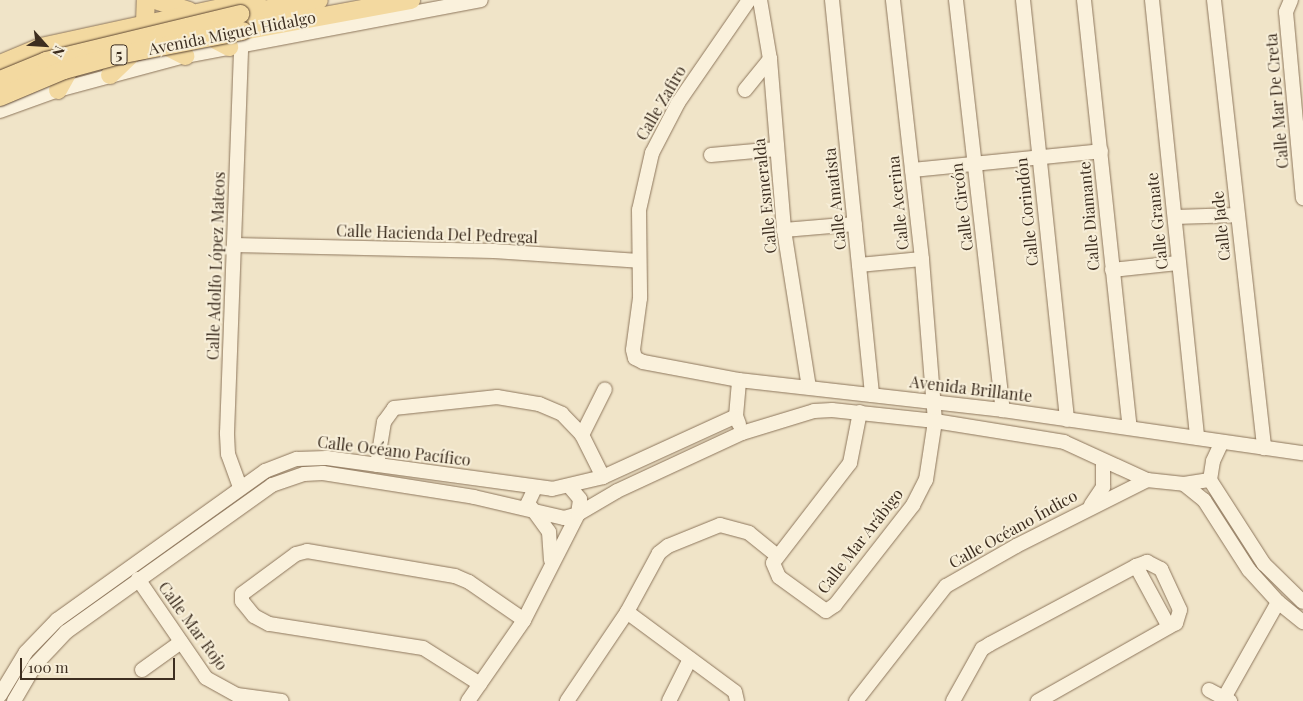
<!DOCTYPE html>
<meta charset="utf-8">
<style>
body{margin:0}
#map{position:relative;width:1303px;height:701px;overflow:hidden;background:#f0e4c8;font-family:"Playfair Display",serif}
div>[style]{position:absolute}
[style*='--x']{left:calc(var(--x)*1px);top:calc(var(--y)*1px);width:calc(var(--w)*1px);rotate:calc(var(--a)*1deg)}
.roads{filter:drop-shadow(0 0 1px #8d765c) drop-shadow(0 0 1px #8d765c)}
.minor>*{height:14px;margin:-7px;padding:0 7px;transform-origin:7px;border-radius:7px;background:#faf1dc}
.major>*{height:18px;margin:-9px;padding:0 9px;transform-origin:9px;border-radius:9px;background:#f3d9a0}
.bridges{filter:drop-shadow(0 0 1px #5b4430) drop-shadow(0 0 1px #5b4430)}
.major-bridge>*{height:18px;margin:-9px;padding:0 9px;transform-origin:9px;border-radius:9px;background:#f3d9a0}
span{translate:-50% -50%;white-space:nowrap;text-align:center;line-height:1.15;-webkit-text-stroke:4px #f7eed8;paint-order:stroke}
.shield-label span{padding:1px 4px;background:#f7eed8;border:1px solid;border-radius:4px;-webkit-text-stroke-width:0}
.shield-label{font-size:15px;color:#3d2e20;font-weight:700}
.street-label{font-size:16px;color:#3d2e20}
.north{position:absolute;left:20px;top:20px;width:50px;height:50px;-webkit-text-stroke:4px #f7eed8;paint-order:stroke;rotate:116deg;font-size:14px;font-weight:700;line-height:20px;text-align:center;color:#3d2e20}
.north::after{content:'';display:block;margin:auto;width:18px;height:22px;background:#3d2e20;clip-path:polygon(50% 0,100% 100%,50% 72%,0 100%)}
.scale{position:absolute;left:20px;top:658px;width:155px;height:22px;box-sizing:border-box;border:2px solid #3d2e20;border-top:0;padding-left:6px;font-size:15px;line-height:18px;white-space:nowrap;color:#3d2e20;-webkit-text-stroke:4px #f7eed8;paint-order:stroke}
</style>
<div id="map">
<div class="roads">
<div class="minor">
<i style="--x:749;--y:0;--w:125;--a:124.6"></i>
<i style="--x:678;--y:103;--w:56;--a:117.5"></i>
<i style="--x:652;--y:153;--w:58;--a:102.8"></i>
<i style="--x:639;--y:210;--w:88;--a:89.3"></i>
<i style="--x:640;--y:298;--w:52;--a:97.7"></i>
<i style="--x:633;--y:350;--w:8;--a:76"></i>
<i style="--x:635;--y:358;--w:9;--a:27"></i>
<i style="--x:643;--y:362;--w:98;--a:10.6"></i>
<i style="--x:739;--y:380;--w:266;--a:6.5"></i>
<i style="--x:1003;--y:410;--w:303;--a:8.2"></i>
<i style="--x:760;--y:0;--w:60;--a:80.4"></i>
<i style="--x:770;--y:59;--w:172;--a:85.3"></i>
<i style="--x:784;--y:230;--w:159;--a:81"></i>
<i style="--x:832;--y:0;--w:397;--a:84.2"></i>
<i style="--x:956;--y:0;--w:413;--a:83.5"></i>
<i style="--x:1023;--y:0;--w:422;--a:84"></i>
<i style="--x:1084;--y:0;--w:430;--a:83.9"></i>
<i style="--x:1152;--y:0;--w:440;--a:84.1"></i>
<i style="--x:1214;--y:0;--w:451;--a:83.6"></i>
<i style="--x:1291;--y:0;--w:13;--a:113"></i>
<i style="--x:1286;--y:12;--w:187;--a:84.8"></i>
<i style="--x:745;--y:90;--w:40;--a:-51"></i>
<i style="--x:0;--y:111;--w:62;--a:-19.9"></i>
<i style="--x:58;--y:90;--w:131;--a:-15"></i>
<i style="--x:185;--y:56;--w:301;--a:-10.7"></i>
<i style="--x:711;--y:155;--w:66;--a:-5.2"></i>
<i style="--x:912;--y:170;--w:190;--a:-5.7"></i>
<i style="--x:1175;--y:217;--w:62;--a:-1.8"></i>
<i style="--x:784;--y:230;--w:71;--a:-4.8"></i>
<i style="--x:234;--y:245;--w:260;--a:1.3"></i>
<i style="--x:494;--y:251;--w:145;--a:3.9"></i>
<i style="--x:859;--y:265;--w:63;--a:-5.4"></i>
<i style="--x:1112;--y:270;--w:66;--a:-6.1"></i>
<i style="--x:860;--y:412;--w:52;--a:101.1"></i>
<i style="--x:850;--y:463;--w:126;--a:127.6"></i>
<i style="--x:773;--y:563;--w:15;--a:67"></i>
<i style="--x:779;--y:577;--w:58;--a:35.9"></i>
<i style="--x:826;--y:611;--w:11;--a:-34"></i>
<i style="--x:835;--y:605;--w:127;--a:-52"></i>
<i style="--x:913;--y:505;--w:28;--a:-63"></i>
<i style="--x:926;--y:480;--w:60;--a:-81.3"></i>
<i style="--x:935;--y:421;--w:163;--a:-94.6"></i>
<i style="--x:922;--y:259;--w:261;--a:-96.4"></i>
<i style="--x:739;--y:424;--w:9;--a:-111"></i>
<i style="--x:736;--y:416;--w:36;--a:-85"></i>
<i style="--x:582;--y:435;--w:51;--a:-63.4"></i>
<i style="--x:377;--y:465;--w:44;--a:-80.8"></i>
<i style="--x:384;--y:422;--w:17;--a:-54"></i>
<i style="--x:394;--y:408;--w:104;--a:-6.1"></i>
<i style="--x:497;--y:397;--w:43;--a:9.5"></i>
<i style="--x:539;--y:404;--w:25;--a:23"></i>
<i style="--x:562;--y:414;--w:29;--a:46"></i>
<i style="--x:582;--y:435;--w:47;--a:63.4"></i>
<i style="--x:1210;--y:480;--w:100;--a:57.3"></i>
<i style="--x:1264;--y:564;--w:54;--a:44.3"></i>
<i style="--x:1210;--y:480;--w:19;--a:-81"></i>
<i style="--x:1213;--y:461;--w:21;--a:-65"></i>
<i style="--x:1184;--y:484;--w:26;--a:39"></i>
<i style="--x:1204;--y:500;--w:83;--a:57.3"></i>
<i style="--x:1249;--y:570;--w:43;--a:47.8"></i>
<i style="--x:1278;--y:602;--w:32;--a:39"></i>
<i style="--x:240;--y:487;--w:35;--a:-110"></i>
<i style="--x:228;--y:454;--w:21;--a:-93"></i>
<i style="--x:227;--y:433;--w:388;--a:-87.9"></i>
<i style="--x:535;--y:488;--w:17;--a:115"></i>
<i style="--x:528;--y:503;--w:36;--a:54"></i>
<i style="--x:549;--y:532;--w:28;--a:86"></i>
<i style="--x:1091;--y:505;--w:22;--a:-56"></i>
<i style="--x:1103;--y:487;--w:26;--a:-90"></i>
<i style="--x:1136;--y:566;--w:69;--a:61.6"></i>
<i style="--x:138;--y:579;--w:120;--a:55.5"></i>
<i style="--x:206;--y:678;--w:35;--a:29"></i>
<i style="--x:237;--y:695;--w:45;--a:7.6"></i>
<i style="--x:627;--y:612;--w:134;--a:36.5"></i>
<i style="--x:735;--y:692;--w:9;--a:77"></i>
<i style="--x:142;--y:670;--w:48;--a:-35.7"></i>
<i style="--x:480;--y:684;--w:67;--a:-147.7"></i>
<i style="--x:423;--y:648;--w:156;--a:-171.1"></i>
<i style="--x:269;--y:624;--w:17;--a:-152"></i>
<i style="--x:254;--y:616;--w:19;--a:-129"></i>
<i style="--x:242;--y:601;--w:7;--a:-90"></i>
<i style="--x:242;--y:594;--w:67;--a:-36.5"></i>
<i style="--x:296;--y:554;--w:11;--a:-15"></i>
<i style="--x:307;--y:551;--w:150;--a:9.6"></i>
<i style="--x:455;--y:576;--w:15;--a:23"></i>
<i style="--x:469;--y:582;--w:67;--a:34.6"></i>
<i style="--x:1209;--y:690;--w:24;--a:28"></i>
<i style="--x:0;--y:695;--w:50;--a:-58.8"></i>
<i style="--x:26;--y:652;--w:45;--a:-45.9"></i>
<i style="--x:57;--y:620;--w:256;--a:-35.6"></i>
<i style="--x:265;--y:471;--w:34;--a:-21"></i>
<i style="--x:297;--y:459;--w:30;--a:-2"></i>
<i style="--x:327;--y:458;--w:227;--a:7.8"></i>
<i style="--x:552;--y:489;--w:52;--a:-13.2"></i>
<i style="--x:603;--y:477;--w:146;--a:-24.6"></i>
<i style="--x:1224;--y:698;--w:110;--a:-60.6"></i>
<i style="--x:14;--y:701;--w:42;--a:-59.7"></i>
<i style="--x:35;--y:665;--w:45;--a:-46.8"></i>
<i style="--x:66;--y:632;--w:253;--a:-35.5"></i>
<i style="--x:272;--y:485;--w:34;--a:-19"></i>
<i style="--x:304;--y:474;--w:19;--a:-3"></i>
<i style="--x:323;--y:473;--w:153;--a:9"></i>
<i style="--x:474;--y:497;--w:92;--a:13.1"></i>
<i style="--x:564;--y:518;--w:15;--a:-16"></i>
<i style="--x:578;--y:514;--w:45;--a:-30.5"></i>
<i style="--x:617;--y:491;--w:138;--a:-24.9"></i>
<i style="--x:742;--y:433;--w:75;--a:-17"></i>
<i style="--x:814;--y:411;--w:18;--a:-3"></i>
<i style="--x:832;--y:410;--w:104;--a:6.1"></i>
<i style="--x:935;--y:421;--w:131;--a:9.2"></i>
<i style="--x:1064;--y:442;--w:91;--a:24.6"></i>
<i style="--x:1147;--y:480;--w:37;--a:6"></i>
<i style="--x:1184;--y:484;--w:26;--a:-9"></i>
<i style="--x:468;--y:701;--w:98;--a:-55.3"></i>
<i style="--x:524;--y:620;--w:119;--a:-63"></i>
<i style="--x:578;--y:514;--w:15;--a:-82"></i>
<i style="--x:580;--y:499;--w:16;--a:-130"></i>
<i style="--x:567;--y:701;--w:107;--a:-56"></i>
<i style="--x:627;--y:612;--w:67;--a:-61.5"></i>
<i style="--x:659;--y:553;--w:11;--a:-38"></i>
<i style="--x:668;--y:546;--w:56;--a:-22"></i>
<i style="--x:720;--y:525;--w:30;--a:15"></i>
<i style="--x:749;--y:533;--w:36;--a:39"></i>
<i style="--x:669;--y:701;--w:47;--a:-63.4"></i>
<i style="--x:856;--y:701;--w:146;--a:-52"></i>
<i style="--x:946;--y:586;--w:81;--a:-29.7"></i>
<i style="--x:1016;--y:546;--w:147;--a:-26.7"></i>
<i style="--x:953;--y:701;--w:60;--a:-60.9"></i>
<i style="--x:982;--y:649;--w:9;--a:-32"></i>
<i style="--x:990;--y:644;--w:166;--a:-28.1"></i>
<i style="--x:1136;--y:566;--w:12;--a:-20"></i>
<i style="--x:1147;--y:562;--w:16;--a:27"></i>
<i style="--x:1161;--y:569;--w:45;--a:65.1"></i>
<i style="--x:1180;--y:610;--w:14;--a:107"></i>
<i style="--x:1176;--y:623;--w:159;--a:150.5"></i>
</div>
<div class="major">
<i style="--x:155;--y:0;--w:36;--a:18"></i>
<i style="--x:240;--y:14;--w:80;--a:-10"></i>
<i style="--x:210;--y:26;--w:15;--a:67"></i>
<i style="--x:216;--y:40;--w:15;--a:28"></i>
<i style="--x:243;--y:31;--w:171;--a:-10.5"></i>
<i style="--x:156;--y:41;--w:33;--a:27"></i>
<i style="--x:0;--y:64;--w:44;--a:-22.5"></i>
<i style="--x:41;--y:47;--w:221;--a:-12.3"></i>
<i style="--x:110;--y:75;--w:36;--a:-44"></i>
<i style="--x:136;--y:50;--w:28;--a:-72"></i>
<i style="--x:145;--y:23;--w:23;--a:-88"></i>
<i style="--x:58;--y:90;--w:21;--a:-61"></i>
<i style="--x:68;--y:72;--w:16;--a:-112"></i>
</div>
</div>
<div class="bridges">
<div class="major-bridge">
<i style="--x:0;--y:80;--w:50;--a:-22.4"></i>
<i style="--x:46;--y:61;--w:200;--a:-13.6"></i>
<i style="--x:0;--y:97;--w:69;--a:-22.9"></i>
<i style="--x:64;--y:70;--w:57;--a:-15.3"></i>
<i style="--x:119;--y:55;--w:126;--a:-11"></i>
</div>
</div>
<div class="shield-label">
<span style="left:119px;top:55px">5</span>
</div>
<div class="street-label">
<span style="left:232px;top:33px;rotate:-11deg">Avenida Miguel Hidalgo</span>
<span style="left:1277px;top:101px;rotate:-95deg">Calle Mar De Creta</span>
<span style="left:661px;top:103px;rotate:-60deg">Calle Zafiro</span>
<span style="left:765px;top:196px;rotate:-96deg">Calle Esmeralda</span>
<span style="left:835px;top:199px;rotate:-96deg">Calle Amatista</span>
<span style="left:898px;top:203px;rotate:-96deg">Calle Acerina</span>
<span style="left:962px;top:207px;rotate:-97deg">Calle Circón</span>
<span style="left:1027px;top:212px;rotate:-96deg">Calle Corindón</span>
<span style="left:1089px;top:216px;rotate:-95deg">Calle Diamante</span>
<span style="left:1157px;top:221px;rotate:-96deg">Calle Granate</span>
<span style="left:1221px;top:226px;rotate:-96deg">Calle Jade</span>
<span style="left:437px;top:234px;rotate:2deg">Calle Hacienda Del Pedregal</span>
<span style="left:216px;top:266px;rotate:-88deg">Calle Adolfo López Mateos</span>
<span style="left:971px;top:389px;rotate:7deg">Avenida Brillante</span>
<span style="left:394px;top:451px;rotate:7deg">Calle Océano Pacífico</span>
<span style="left:1013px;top:529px;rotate:-29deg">Calle Océano Índico</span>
<span style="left:860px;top:541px;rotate:-52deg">Calle Mar Arábigo</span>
<span style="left:193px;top:626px;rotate:54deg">Calle Mar Rojo</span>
</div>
<div class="north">N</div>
<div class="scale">100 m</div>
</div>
